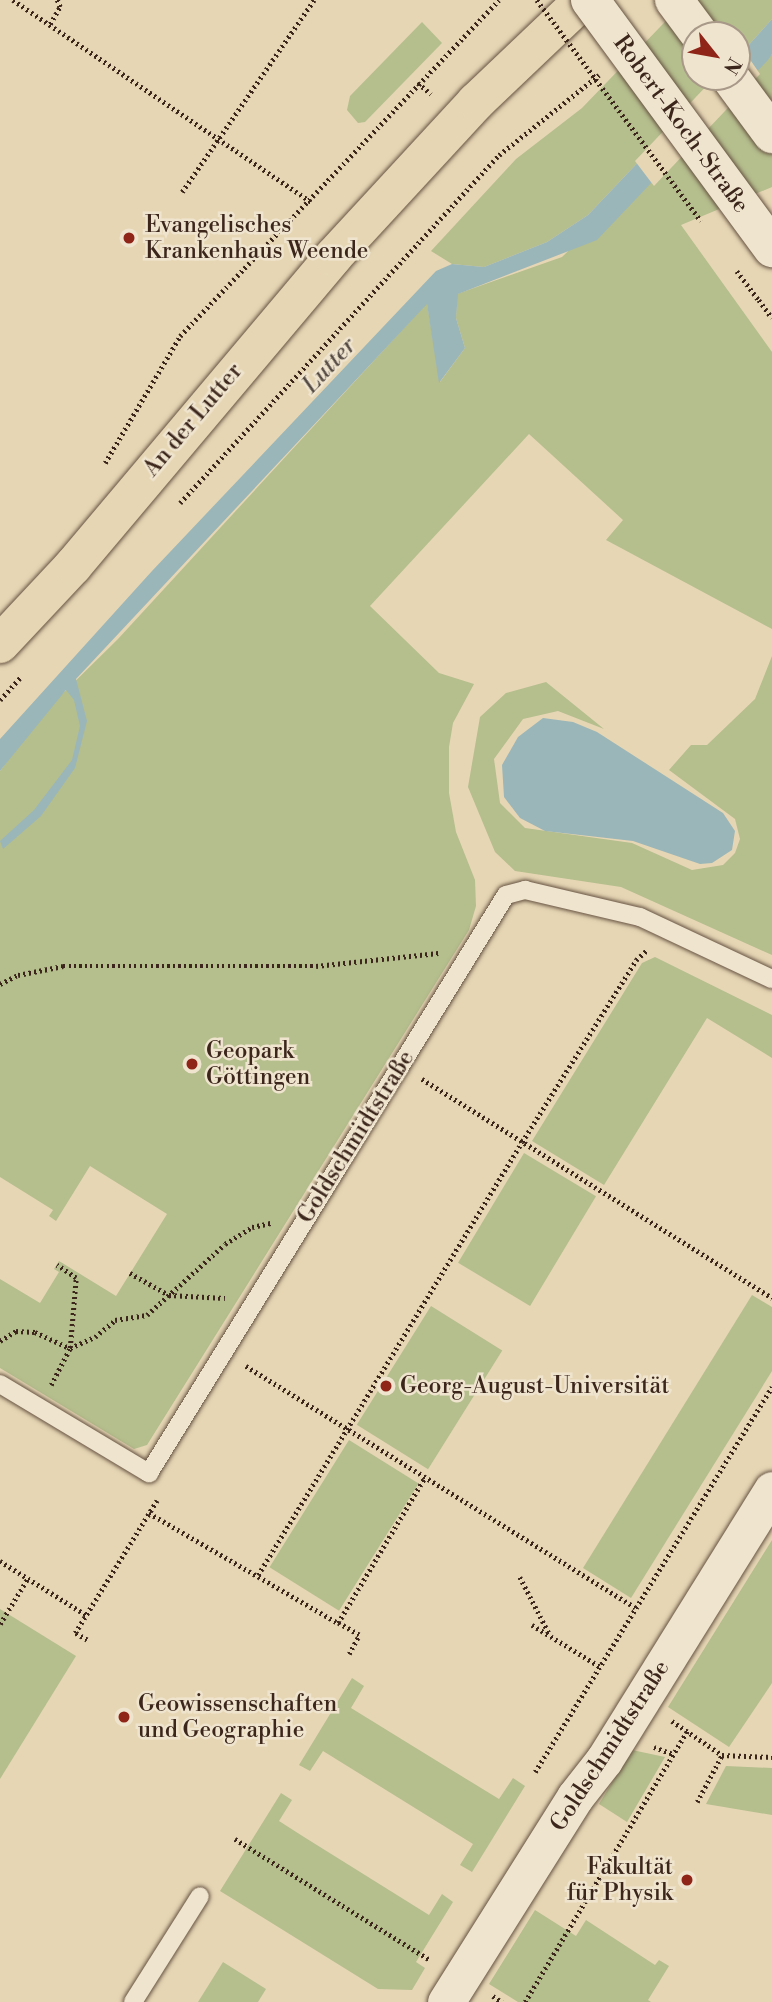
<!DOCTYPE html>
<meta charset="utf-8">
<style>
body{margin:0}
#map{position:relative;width:772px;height:2002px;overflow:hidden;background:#e6d6b4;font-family:"Libre Bodoni",serif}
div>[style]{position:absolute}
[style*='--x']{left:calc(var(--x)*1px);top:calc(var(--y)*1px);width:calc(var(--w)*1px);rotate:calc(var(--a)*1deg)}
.green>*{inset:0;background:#b5be8d;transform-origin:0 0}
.water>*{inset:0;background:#9bb6b8}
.pier>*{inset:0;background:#e6d6b4}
.path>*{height:4.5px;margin-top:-2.25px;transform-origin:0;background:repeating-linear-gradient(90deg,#3c261c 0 2px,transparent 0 5.5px)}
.roads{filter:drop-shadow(0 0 2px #665242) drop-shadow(0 0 2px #665242)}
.service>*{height:18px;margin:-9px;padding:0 9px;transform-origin:9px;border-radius:9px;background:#efe4ce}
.minor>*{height:37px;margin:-18.5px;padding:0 18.5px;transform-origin:18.5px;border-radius:18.5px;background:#efe4ce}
.tertiary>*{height:38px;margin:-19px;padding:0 19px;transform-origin:19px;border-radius:19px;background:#efe4ce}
.primary>*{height:38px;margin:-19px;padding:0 19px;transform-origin:19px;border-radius:19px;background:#e6d6b4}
.path-bridge>*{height:4.5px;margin-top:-2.25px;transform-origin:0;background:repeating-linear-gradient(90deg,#3c261c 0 2px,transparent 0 5.5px)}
.bridges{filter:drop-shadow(0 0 2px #665242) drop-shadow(0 0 2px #665242)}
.tertiary-bridge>*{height:38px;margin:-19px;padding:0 19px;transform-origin:19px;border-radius:19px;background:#efe4ce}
.dots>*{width:19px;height:19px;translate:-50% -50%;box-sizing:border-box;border:4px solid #efe4ce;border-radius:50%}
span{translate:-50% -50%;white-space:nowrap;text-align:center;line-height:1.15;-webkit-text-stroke:5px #efe4ce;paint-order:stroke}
.street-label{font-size:23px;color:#3c261c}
.poi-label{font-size:23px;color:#3c261c}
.left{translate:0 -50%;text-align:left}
.right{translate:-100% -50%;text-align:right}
.water-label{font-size:24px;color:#544a43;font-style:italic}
.north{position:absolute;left:681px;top:21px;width:70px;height:70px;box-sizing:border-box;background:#efe4ce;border:2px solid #a79887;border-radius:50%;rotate:121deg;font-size:19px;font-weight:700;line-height:28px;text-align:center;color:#3c261c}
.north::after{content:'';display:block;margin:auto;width:24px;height:32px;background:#8f2418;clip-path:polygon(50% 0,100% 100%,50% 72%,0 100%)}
</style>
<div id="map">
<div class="green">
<i style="clip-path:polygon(686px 0,772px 0,772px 19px,737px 58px,737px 35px,695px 35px,695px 77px,719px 77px,588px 215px,547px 242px,484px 267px,452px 264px,431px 251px,516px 159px,582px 108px)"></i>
<i style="clip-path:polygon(422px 22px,442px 43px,365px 122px,358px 123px,347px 110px,350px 96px)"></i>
<i style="clip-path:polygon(772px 54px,772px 187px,681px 225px,772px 352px,772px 629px,606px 540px,623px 520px,529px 434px,370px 606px,439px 673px,474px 684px,453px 723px,449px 747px,449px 793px,456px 832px,475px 880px,476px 906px,469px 930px,147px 1445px,134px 1449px,0 1368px,0 1279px,40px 1303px,59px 1272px,54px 1269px,59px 1261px,116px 1296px,167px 1214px,90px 1166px,56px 1221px,49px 1216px,53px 1210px,0 1177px,0 771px,47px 709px,118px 639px,427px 303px,440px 382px,465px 348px,456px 318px,457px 294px,562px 257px)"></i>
<i style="clip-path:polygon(772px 656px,772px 955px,621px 887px,515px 871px,495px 852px,468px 787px,480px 717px,506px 693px,546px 682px,604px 729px,558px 711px,523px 719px,494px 759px,500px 803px,525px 828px,632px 843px,692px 870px,723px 865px,735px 853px,740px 839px,735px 819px,669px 770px,691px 745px,707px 745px,755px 699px)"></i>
<i style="clip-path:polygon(655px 957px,772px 1015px,772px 1058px,707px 1018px,604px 1185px,532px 1141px,642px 963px)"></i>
<i style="left:524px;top:1153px;width:84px;height:128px;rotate:31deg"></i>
<i style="clip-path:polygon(752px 1295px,772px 1307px,772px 1371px,631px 1598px,583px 1568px)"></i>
<i style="left:431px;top:1306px;width:84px;height:140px;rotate:32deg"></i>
<i style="left:349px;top:1440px;width:82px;height:150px;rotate:32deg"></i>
<i style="clip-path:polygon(772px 1540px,772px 1683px,729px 1747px,668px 1707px)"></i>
<i style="clip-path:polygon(0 1609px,76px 1656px,0 1779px)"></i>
<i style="clip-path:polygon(352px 1678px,364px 1686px,351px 1708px,450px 1769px,499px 1799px,513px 1778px,525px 1786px,472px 1872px,460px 1865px,473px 1844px,323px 1751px,310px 1771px,299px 1765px)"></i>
<i style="clip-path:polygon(632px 1750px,665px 1757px,627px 1822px,599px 1804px)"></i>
<i style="clip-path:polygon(726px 1766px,772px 1768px,772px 1815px,706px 1804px)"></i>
<i style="clip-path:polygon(281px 1793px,292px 1800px,279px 1821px,304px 1837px,429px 1915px,442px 1894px,453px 1902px,416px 1962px,425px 1968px,412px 1990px,378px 1989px,220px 1891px)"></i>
<i style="clip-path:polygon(535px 1910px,576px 1936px,586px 1920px,655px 1965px,659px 1960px,669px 1966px,648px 2000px,651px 2002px,518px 2002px,489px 1984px)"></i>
<i style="clip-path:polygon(223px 1962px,266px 1989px,258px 2002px,198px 2002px)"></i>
</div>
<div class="water">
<i style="clip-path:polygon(772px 19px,772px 54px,768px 60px,597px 240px,458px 294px,456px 318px,465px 348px,439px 383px,427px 304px,76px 679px,87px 721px,75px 768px,41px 816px,3px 849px,0 841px,34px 810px,72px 760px,80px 726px,74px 700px,66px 690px,0 771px,0 739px,152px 571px,436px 271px,452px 264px,484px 267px,547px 242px,588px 215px,719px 77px,737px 77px,737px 58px)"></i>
<i style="clip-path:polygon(543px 718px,573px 722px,597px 732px,723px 813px,735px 831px,732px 850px,712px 863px,700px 864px,633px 841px,545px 831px,520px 818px,504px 797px,502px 765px,518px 737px)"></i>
</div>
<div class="pier">
<i style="clip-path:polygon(742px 48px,760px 74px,654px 186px,635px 161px,715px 77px,737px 77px,737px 53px)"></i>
</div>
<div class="path">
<i style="--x:13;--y:0;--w:360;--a:34.1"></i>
<i style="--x:50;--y:24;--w:20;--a:-60"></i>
<i style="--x:60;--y:7;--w:8;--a:-113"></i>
<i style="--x:418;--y:83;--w:17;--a:40"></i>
<i style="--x:182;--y:192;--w:233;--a:-55.5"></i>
<i style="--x:759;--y:300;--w:22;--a:54"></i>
<i style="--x:105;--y:463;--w:147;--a:-59.4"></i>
<i style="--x:180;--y:336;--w:463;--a:-46.5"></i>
<i style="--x:180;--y:503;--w:472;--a:-47.5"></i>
<i style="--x:499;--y:155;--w:128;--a:-38.7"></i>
<i style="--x:0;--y:700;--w:31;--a:-48"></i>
<i style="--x:0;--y:984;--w:20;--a:-27"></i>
<i style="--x:18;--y:975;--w:46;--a:-11.3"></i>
<i style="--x:63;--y:966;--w:253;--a:0"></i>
<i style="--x:316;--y:966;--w:123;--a:-6.1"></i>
<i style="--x:422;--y:1079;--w:413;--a:32"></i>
<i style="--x:130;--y:1273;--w:45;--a:29.4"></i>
<i style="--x:169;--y:1295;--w:56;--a:3.1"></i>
<i style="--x:0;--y:1341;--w:19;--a:-32"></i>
<i style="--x:16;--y:1331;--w:19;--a:3"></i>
<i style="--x:35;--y:1332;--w:38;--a:25"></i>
<i style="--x:70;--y:1348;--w:70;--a:-85.1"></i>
<i style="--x:76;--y:1278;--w:23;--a:-146"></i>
<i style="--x:246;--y:1366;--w:458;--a:31.8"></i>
<i style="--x:51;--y:1385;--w:42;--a:-62.8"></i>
<i style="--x:70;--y:1348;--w:27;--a:-24"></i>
<i style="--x:95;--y:1337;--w:26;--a:-40"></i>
<i style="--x:115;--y:1320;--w:32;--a:-9"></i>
<i style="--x:147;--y:1315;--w:105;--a:-42.3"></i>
<i style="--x:225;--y:1244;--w:32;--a:-32"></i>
<i style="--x:252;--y:1227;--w:19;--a:-12"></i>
<i style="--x:149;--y:1513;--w:219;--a:30.2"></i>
<i style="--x:0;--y:1561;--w:102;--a:32.1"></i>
<i style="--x:258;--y:1575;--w:507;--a:-58.63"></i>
<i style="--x:522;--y:1142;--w:215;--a:-57.9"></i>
<i style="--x:636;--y:960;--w:15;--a:-42"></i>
<i style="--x:520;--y:1577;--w:65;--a:62.7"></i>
<i style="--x:0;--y:1624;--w:54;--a:-58.7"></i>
<i style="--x:532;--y:1625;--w:79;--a:31.5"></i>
<i style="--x:87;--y:1640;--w:14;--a:-150"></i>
<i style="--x:75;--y:1633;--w:156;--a:-58.3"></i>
<i style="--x:349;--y:1654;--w:21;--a:-62"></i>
<i style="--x:359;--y:1635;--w:24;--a:-150"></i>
<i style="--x:338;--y:1623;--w:170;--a:-59.2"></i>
<i style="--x:672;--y:1721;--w:60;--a:34.2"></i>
<i style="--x:722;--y:1755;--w:50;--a:2.3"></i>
<i style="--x:654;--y:1747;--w:20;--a:20"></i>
<i style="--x:535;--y:1772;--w:452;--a:-58.4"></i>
<i style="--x:697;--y:1802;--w:53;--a:-62"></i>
<i style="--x:235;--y:1839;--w:229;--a:31.8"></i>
<i style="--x:493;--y:1996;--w:11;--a:34"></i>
<i style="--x:525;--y:2002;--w:316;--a:-59.1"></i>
</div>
<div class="roads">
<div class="service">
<i style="--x:0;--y:1384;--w:174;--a:30.9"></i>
<i style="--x:149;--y:1473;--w:679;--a:-58.3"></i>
<i style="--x:506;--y:895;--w:20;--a:-15"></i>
<i style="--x:525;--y:890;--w:118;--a:13.2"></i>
<i style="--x:640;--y:917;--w:146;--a:25.2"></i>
<i style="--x:133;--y:2002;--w:125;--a:-57.7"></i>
</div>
<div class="minor">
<i style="--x:446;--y:2002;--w:242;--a:-57.8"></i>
<i style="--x:575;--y:1797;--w:47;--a:-51.9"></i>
<i style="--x:604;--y:1760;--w:318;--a:-58.1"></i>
</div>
<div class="tertiary">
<i style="--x:674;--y:0;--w:44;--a:53.4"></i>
<i style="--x:730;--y:77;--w:71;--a:53.6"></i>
</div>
<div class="primary">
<i style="--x:0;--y:644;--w:107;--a:-46.9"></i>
<i style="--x:73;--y:566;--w:404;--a:-49.9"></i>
<i style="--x:333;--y:257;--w:211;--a:-47.3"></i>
<i style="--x:476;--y:102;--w:148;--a:-43.6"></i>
</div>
</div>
<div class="path-bridge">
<i style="--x:537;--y:0;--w:275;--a:53.4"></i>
<i style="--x:737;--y:271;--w:36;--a:53"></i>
</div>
<div class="bridges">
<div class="tertiary-bridge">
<i style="--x:590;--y:0;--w:308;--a:53.7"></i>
</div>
</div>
<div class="dots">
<i style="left:129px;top:238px;background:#8f2418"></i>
<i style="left:192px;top:1064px;background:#8f2418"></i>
<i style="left:386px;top:1386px;background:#8f2418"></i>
<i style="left:124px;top:1717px;background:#8f2418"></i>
<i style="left:687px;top:1880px;background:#8f2418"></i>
</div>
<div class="street-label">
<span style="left:681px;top:124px;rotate:54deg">Robert-Koch-Straße</span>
<span style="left:193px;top:420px;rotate:-50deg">An der Lutter</span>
<span style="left:356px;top:1137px;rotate:-58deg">Goldschmidtstraße</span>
<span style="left:610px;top:1746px;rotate:-57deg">Goldschmidtstraße</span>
</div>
<div class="poi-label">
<span class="left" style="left:145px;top:238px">Evangelisches<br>Krankenhaus Weende</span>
<span class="left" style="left:206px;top:1064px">Geopark<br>Göttingen</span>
<span class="left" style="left:400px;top:1386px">Georg-August-Universität</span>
<span class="left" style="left:138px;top:1717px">Geowissenschaften<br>und Geographie</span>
<span class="right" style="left:673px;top:1880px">Fakultät<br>für Physik</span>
</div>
<div class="water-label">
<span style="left:330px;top:366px;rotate:-47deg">Lutter</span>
</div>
<div class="north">N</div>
</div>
